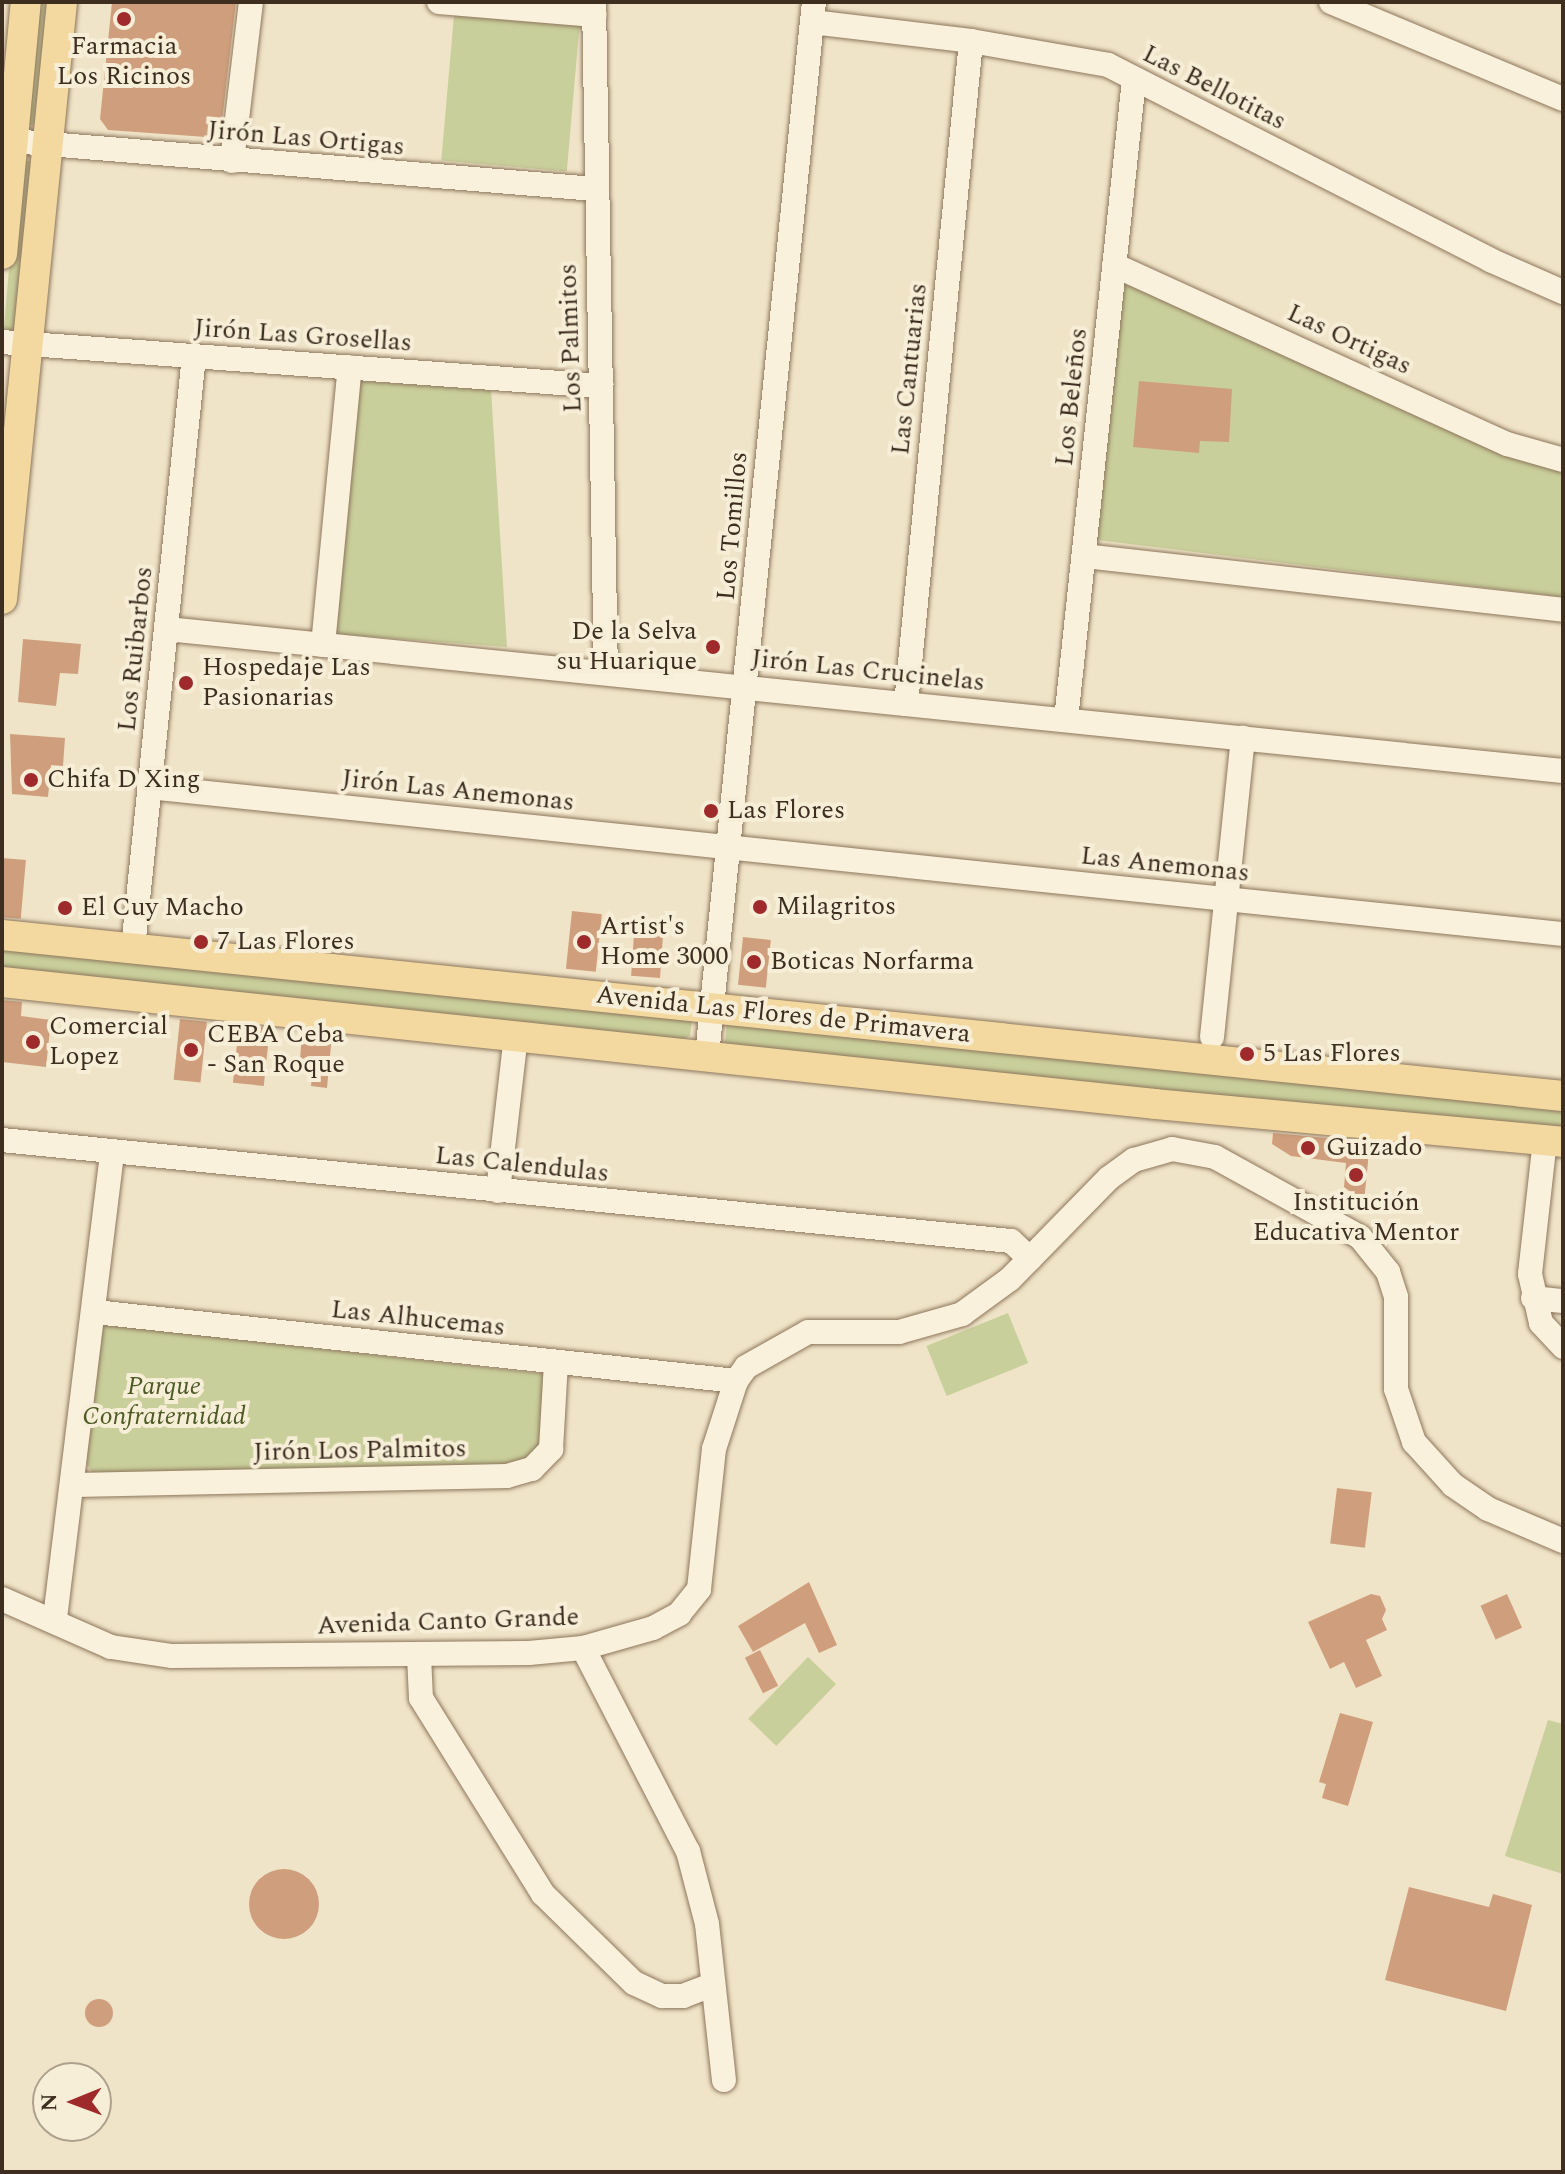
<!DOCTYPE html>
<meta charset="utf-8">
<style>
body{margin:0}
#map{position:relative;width:1565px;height:2174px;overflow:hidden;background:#f0e4c8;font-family:Spectral,serif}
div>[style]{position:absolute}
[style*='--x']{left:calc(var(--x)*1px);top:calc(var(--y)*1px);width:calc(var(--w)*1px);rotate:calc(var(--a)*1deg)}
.green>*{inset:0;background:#c9cf9b;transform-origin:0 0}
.building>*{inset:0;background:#cf9f7d;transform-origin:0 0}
.round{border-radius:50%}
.roads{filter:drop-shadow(0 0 2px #8d765c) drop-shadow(0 0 2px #8d765c)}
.minor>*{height:24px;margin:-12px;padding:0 12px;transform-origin:12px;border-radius:12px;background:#faf1dc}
.major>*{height:30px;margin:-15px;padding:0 15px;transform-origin:15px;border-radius:15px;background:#f3d9a0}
.dots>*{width:22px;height:22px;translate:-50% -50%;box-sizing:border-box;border:4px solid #f7eed8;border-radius:50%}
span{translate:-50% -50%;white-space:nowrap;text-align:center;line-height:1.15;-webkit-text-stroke:8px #f7eed8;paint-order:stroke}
.poi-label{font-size:26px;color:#3d2e20}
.right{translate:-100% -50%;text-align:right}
.left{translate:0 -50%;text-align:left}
.street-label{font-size:26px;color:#3d2e20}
.park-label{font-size:26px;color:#4d5a26;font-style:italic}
.frame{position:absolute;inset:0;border:4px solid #3d2e20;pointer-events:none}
.north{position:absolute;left:32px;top:2062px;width:80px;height:80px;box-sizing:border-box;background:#f7eed8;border:2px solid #ada18e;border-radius:50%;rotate:269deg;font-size:22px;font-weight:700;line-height:32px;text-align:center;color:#3d2e20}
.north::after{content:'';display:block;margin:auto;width:28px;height:36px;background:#9e2a2b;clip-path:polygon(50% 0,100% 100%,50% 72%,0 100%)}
</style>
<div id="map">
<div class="green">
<i style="clip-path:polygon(35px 2px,54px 2px,36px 125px,27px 125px)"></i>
<i style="left:454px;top:15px;width:126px;height:146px;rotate:5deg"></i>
<i style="clip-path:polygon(23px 161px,32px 161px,18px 330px,11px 331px,4px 327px,18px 166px)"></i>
<i style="clip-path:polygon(1135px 280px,1563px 464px,1563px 597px,1097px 540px,1121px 289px)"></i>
<i style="clip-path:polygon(359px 381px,491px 390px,507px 647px,335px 634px)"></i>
<i style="clip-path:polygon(2px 942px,692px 1021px,690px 1036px,682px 1040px,2px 969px)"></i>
<i style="left:727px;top:1023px;width:840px;height:24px;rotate:6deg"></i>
<i style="left:1008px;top:1313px;width:54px;height:88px;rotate:68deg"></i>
<i style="clip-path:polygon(102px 1324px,544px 1374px,539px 1447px,525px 1459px,503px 1465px,94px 1475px,86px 1463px)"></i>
<i style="left:808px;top:1657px;width:39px;height:86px;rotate:44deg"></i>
<i style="clip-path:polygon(1548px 1720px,1563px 1724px,1563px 1874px,1505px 1856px)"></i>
</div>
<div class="building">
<i style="clip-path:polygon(112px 2px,236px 2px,220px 138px,108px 130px,100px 119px)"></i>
<i style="clip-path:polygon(1139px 381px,1232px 389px,1229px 442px,1200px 441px,1199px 453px,1133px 447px)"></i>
<i style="clip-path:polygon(23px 639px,81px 644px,78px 674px,60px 673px,56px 706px,18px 702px)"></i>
<i style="clip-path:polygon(10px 734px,65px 738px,63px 766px,51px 765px,48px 797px,12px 794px)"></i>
<i style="left:2px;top:858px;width:24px;height:59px;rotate:5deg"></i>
<i style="left:572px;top:911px;width:30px;height:58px;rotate:6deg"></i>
<i style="left:635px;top:920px;width:29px;height:56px;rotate:4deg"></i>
<i style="left:743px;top:937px;width:28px;height:48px;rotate:6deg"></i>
<i style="clip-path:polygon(2px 1000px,22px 1002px,21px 1016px,51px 1020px,46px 1067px,2px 1062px)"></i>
<i style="left:180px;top:1019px;width:27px;height:61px;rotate:6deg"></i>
<i style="left:239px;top:1025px;width:31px;height:58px;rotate:6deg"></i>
<i style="clip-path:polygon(302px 1032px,332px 1035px,327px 1088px,311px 1086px,313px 1062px,300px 1061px)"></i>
<i style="clip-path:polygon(1273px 1133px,1370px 1142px,1364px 1202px,1344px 1187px,1346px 1163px,1291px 1156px,1272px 1144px)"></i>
<i style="left:1337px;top:1488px;width:35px;height:56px;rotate:7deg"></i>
<i style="clip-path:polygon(809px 1582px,837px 1645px,819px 1653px,805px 1623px,753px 1652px,738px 1626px)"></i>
<i style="clip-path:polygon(1371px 1594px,1380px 1596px,1386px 1610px,1382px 1619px,1387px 1630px,1366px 1640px,1382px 1676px,1356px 1688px,1344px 1662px,1330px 1669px,1308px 1622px)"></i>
<i style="left:1507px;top:1594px;width:37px;height:29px;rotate:66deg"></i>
<i style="left:760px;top:1650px;width:40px;height:17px;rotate:63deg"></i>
<i style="clip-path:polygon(1340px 1713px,1373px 1722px,1348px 1806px,1322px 1798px,1326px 1784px,1319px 1782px)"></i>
<i class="round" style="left:249px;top:1869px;width:70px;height:70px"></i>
<i style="clip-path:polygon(1409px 1887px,1489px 1907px,1493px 1894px,1532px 1905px,1506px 2011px,1385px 1980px)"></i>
<i class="round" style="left:85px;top:1999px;width:28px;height:28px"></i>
</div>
<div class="roads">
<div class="minor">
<i style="--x:439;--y:2;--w:156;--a:4.8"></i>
<i style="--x:594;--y:2;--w:671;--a:88.98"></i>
<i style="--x:1331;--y:2;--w:251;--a:22.7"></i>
<i style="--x:812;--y:22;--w:160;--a:6.8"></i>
<i style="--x:971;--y:41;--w:139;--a:9.9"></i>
<i style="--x:1108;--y:65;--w:429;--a:27"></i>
<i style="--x:1490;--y:260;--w:80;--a:23.7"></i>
<i style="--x:12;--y:141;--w:585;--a:4.71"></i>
<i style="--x:232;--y:161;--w:160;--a:-83.2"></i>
<i style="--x:1114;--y:265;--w:432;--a:24.5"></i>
<i style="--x:1507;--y:444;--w:58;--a:15.9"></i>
<i style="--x:2;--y:342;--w:601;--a:4.2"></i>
<i style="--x:1084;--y:556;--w:482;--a:6.4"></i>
<i style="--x:167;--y:629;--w:1403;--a:5.81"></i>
<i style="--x:323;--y:645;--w:279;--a:-84.5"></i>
<i style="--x:906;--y:704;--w:666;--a:-84.4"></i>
<i style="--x:1066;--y:720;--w:644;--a:-83.94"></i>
<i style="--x:149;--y:787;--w:1422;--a:5.94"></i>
<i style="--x:133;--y:948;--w:595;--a:-84.12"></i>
<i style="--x:1212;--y:1037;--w:301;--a:-84.1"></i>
<i style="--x:707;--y:1055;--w:1058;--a:-84.2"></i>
<i style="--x:2;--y:1140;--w:1014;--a:5.72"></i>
<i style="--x:1011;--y:1241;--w:26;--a:43"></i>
<i style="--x:1545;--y:1140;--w:135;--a:96.4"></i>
<i style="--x:1530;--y:1274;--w:50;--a:77.3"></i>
<i style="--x:1541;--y:1323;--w:33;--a:47"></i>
<i style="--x:498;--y:1191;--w:157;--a:-83.4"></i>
<i style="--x:1533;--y:1298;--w:30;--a:6"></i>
<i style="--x:95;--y:1312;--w:645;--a:6.14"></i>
<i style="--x:75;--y:1485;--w:432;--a:-1.2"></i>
<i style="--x:507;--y:1476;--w:26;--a:-16"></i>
<i style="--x:532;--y:1469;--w:28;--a:-46"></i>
<i style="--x:551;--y:1449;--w:86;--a:-86.7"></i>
<i style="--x:2;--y:1599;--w:119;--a:23.8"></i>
<i style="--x:111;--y:1647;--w:62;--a:8.4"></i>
<i style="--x:172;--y:1656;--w:357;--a:-0.5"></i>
<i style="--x:529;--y:1653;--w:54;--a:-5.3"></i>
<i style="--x:583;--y:1648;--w:73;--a:-15.9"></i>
<i style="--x:653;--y:1628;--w:30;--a:-28"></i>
<i style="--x:679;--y:1614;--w:32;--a:-51"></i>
<i style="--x:699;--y:1589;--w:141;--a:-83.9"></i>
<i style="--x:714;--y:1449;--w:71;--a:-72.1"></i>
<i style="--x:736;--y:1381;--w:17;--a:-54"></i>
<i style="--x:746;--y:1367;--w:71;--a:-29.4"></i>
<i style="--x:808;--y:1332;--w:91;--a:0"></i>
<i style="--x:899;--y:1332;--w:66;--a:-15.9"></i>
<i style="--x:962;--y:1314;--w:59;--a:-36.1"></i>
<i style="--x:1010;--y:1279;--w:141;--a:-45.6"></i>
<i style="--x:1109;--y:1178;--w:31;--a:-36"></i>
<i style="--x:1134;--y:1160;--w:40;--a:-16"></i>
<i style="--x:1172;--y:1149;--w:44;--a:10.5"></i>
<i style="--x:1215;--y:1157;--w:166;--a:28.9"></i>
<i style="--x:1360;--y:1237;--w:45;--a:51.3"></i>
<i style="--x:1388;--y:1272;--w:26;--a:72"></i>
<i style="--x:1396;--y:1297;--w:92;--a:90"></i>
<i style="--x:1396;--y:1389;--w:56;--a:71.2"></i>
<i style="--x:1414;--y:1442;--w:58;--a:47.8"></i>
<i style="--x:1453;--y:1485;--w:42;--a:34.4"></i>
<i style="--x:1488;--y:1509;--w:82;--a:23.1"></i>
<i style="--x:55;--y:1618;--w:470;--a:-83"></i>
<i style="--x:583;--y:1648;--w:229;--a:62.7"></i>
<i style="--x:688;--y:1851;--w:75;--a:75.4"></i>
<i style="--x:707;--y:1924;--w:157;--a:83.8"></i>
<i style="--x:419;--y:1656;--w:42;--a:87.3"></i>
<i style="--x:421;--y:1698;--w:231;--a:58.1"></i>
<i style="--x:543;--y:1894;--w:127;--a:44.4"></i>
<i style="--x:634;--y:1983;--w:31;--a:25"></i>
<i style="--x:662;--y:1996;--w:21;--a:0"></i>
<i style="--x:683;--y:1996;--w:31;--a:-21"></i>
</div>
<div class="major">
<i style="--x:2;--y:254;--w:253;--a:-84.6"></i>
<i style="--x:2;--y:599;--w:600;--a:-84.26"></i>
<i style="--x:2;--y:935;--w:1569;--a:5.89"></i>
<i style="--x:2;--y:982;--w:1159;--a:6.04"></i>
<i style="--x:1155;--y:1104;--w:410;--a:5.3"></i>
</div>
</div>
<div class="dots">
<i style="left:124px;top:19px;background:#9e2a2b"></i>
<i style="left:713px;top:647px;background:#9e2a2b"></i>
<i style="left:186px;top:683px;background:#9e2a2b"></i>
<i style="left:31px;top:780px;background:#9e2a2b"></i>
<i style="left:711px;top:811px;background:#9e2a2b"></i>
<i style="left:760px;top:907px;background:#9e2a2b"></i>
<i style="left:65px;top:908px;background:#9e2a2b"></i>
<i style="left:201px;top:942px;background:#9e2a2b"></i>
<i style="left:584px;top:942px;background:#9e2a2b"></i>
<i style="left:754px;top:962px;background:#9e2a2b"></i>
<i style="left:33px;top:1042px;background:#9e2a2b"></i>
<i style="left:191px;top:1050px;background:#9e2a2b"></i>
<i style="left:1247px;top:1054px;background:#9e2a2b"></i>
<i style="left:1308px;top:1148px;background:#9e2a2b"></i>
<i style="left:1356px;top:1175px;background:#9e2a2b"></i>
</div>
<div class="poi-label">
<span style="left:124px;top:62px">Farmacia<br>Los Ricinos</span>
<span class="right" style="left:697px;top:647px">De la Selva<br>su Huarique</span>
<span class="left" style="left:202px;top:683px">Hospedaje Las<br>Pasionarias</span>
<span class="left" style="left:47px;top:780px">Chifa D Xing</span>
<span class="left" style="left:727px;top:811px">Las Flores</span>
<span class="left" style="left:776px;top:907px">Milagritos</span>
<span class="left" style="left:81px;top:908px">El Cuy Macho</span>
<span class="left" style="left:600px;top:942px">Artist's<br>Home 3000</span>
<span class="left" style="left:217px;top:942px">7 Las Flores</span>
<span class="left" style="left:770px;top:962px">Boticas Norfarma</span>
<span class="left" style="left:49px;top:1042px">Comercial<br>Lopez</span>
<span class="left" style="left:207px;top:1050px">CEBA Ceba<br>- San Roque</span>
<span class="left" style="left:1263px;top:1054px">5 Las Flores</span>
<span class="left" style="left:1326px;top:1148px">Guizado</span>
<span style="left:1356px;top:1218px">Institución<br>Educativa Mentor</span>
</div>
<div class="street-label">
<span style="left:1214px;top:88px;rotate:27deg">Las Bellotitas</span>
<span style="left:306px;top:139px;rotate:5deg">Jirón Las Ortigas</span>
<span style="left:303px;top:336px;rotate:4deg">Jirón Las Grosellas</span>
<span style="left:571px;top:338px;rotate:-92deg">Los Palmitos</span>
<span style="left:1349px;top:340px;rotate:25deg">Las Ortigas</span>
<span style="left:910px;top:369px;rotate:-84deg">Las Cantuarias</span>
<span style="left:1072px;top:397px;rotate:-84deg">Los Beleños</span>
<span style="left:733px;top:526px;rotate:-85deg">Los Tomillos</span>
<span style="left:136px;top:649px;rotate:-84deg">Los Ruibarbos</span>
<span style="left:868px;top:671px;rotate:6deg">Jirón Las Crucinelas</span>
<span style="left:458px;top:791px;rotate:6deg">Jirón Las Anemonas</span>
<span style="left:1165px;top:865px;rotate:6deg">Las Anemonas</span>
<span style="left:783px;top:1015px;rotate:6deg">Avenida Las Flores de Primavera</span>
<span style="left:522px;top:1165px;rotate:6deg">Las Calendulas</span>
<span style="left:418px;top:1319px;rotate:6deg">Las Alhucemas</span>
<span style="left:360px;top:1451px;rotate:-1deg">Jirón Los Palmitos</span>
<span style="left:448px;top:1622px;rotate:-2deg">Avenida Canto Grande</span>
</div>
<div class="park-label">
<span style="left:164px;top:1402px">Parque<br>Confraternidad</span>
</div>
<div class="frame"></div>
<div class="north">N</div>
</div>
